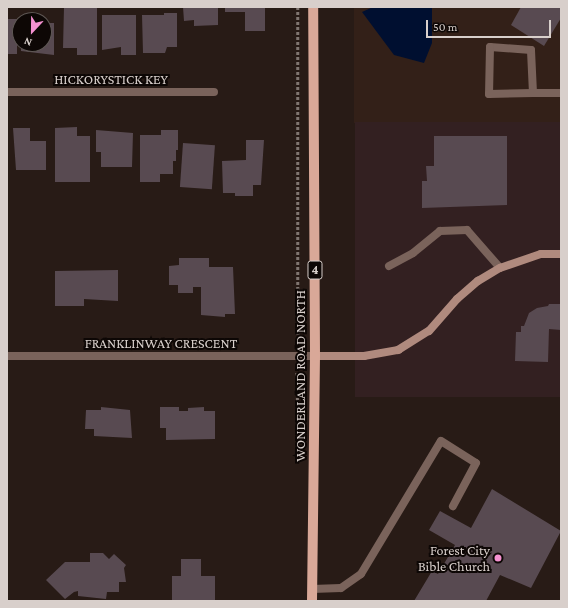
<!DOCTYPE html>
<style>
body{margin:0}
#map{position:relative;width:568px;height:608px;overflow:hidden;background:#281b16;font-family:"Crimson Pro",serif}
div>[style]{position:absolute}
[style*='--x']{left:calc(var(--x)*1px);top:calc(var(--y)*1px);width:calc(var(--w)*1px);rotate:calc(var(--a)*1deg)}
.built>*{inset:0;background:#332018;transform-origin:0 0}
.industrial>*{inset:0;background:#332021;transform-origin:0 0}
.water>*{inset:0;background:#000f30}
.building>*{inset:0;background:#584a51;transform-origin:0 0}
.path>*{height:2.5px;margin-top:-1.25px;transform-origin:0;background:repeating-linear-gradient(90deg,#817671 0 3px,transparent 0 5px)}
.lane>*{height:8px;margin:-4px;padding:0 4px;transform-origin:4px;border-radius:4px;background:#7a635b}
.street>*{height:8px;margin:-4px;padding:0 4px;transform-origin:4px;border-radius:4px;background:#7a635b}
.secondary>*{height:8px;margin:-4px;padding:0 4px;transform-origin:4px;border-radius:4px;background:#b08a7e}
.primary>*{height:10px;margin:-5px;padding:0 5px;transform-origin:5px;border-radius:5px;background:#d9a898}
.dots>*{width:11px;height:11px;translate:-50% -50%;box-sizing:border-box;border:2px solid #0d0705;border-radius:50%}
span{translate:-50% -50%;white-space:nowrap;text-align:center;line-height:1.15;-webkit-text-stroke:4px #0d0705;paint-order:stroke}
.shield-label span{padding:1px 3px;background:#0d0705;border:1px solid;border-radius:3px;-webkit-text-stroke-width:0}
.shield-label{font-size:13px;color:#d8cfcb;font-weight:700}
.street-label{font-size:14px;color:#d8cfcb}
.poi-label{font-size:14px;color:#d8cfcb}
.right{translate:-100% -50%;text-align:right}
.frame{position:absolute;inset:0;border:8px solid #d8cfcb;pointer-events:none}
.north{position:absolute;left:12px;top:12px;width:40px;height:40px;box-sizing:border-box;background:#0d0705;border:1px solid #5e5754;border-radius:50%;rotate:202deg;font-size:11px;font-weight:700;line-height:16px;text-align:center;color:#d8cfcb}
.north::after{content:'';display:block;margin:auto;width:14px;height:18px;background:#f591d1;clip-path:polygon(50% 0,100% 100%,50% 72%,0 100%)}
.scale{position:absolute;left:426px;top:20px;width:125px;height:18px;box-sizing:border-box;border:2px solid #d8cfcb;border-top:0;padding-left:5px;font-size:12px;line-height:14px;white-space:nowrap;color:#d8cfcb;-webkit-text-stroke:3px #0d0705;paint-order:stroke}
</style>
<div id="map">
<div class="built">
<i style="left:354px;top:7px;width:207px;height:116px"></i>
</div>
<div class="industrial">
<i style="left:561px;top:122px;width:275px;height:206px;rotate:90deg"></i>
</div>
<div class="water">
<i style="clip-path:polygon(373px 7px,432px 7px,432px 43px,424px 63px,394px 55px,362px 12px)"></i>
</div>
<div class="building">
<i style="clip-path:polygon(64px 7px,97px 7px,97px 55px,77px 55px,77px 48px,63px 48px)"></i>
<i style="clip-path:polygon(183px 7px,218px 7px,218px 25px,194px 26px,194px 20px,184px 21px)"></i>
<i style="clip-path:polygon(225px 7px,265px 7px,265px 31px,245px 31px,245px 12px,225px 12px)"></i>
<i style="clip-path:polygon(521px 7px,561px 7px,561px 18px,544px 46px,511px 25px)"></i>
<i style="clip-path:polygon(164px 13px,177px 13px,177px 47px,167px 47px,165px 53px,143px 53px,142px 15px,164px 15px)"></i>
<i style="clip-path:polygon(102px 15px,136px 15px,136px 55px,121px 55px,121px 47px,102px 50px)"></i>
<i style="left:7px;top:19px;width:10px;height:35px"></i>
<i style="clip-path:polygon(44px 23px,54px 23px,54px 55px,21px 51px,21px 44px,44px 44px)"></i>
<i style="clip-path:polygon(77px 127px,77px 136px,90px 136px,90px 182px,55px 182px,55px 128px)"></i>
<i style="clip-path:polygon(13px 128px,30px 128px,30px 141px,46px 141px,46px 170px,16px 170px)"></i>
<i style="clip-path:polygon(96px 130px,133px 133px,132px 167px,101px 167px,101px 152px,96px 152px)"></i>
<i style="clip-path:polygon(161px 130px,178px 130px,178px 150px,176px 150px,176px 161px,173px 161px,173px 174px,160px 174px,160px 182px,140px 182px,140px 135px,161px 135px)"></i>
<i style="clip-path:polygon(434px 136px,507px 136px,507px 205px,422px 208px,422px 181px,427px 181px,426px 166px,434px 166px)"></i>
<i style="clip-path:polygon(246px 140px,264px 140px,261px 185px,253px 185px,253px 196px,235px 196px,235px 193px,223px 193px,222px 161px,246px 160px)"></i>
<i style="left:183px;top:143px;width:32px;height:44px;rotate:4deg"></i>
<i style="clip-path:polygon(179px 258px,209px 258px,209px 267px,233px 267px,235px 314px,225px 314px,225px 317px,201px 315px,201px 287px,193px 287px,193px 293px,178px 293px,178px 285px,169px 285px,169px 266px,179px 265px)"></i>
<i style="clip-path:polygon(118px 270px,118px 301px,84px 299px,84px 306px,55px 306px,55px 271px)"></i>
<i style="clip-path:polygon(549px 304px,561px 304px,561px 330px,549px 329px,548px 362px,515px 361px,516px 332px,521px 332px,521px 326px,524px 326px,529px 313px,537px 308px,548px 306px)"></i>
<i style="clip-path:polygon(101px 407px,130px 410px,132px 438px,94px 436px,94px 429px,85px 429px,86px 410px,101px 410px)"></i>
<i style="clip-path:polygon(160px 407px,179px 407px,179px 411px,188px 411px,188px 408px,204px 407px,204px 411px,215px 411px,215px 439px,166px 440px,166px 428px,160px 428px)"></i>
<i style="clip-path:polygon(492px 489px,561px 531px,531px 588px,500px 575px,486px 601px,414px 601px,432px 571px,438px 574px,455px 545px,429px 530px,440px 511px,471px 528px)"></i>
<i style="clip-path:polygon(90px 553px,103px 553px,109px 559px,114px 554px,126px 565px,124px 568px,126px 582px,119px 582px,119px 592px,107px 592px,106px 599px,78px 596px,78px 591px,74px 592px,65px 599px,46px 580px,65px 562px,90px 562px)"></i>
<i style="clip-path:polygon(181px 559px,201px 559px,201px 576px,215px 576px,215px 601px,172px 601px,172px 576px,181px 576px)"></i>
</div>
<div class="path">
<i style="--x:298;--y:7;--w:338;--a:90"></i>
<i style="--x:297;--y:368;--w:87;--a:88.7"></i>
</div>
<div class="lane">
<i style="--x:533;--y:93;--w:43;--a:-92.7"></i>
<i style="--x:531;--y:50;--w:41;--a:-175.8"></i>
<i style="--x:490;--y:47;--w:47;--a:91.2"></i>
<i style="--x:489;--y:94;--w:44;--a:-1.3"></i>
<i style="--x:533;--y:93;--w:28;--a:0"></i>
<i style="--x:389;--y:266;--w:27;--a:-28"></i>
<i style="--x:413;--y:253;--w:35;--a:-39"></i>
<i style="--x:440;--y:231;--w:27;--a:-2"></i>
<i style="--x:467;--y:230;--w:50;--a:49"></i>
<i style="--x:312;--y:589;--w:29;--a:-2"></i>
<i style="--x:341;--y:588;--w:24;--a:-35"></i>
<i style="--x:361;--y:574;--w:155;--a:-59"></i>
<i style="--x:441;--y:441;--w:41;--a:32.2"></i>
<i style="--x:476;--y:463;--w:49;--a:118.1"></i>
</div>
<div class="street">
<i style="--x:7;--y:92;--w:207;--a:0"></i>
<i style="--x:7;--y:356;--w:308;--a:0"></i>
</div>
<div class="secondary">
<i style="--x:315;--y:356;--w:49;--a:0"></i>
<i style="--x:364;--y:356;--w:35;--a:-10"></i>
<i style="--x:398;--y:350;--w:36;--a:-32"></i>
<i style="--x:429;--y:331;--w:43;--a:-48.8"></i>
<i style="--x:457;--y:299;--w:28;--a:-41"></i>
<i style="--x:478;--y:281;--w:26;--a:-31"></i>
<i style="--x:500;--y:268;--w:43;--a:-18.9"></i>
<i style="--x:541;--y:254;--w:20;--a:0"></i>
</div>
<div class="primary">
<i style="--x:312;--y:601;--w:245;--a:-89.3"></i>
<i style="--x:315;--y:356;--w:349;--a:-90.3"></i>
</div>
<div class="dots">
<i style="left:498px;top:558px;background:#f591d1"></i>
</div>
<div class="shield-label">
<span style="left:315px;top:270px">4</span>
</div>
<div class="street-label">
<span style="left:111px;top:79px">HICKORYSTICK KEY</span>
<span style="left:161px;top:343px">FRANKLINWAY CRESCENT</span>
<span style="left:300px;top:376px;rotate:-90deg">WONDERLAND ROAD NORTH</span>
</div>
<div class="poi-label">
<span class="right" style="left:490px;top:558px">Forest City<br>Bible Church</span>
</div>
<div class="frame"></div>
<div class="north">N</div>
<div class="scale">50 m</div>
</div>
